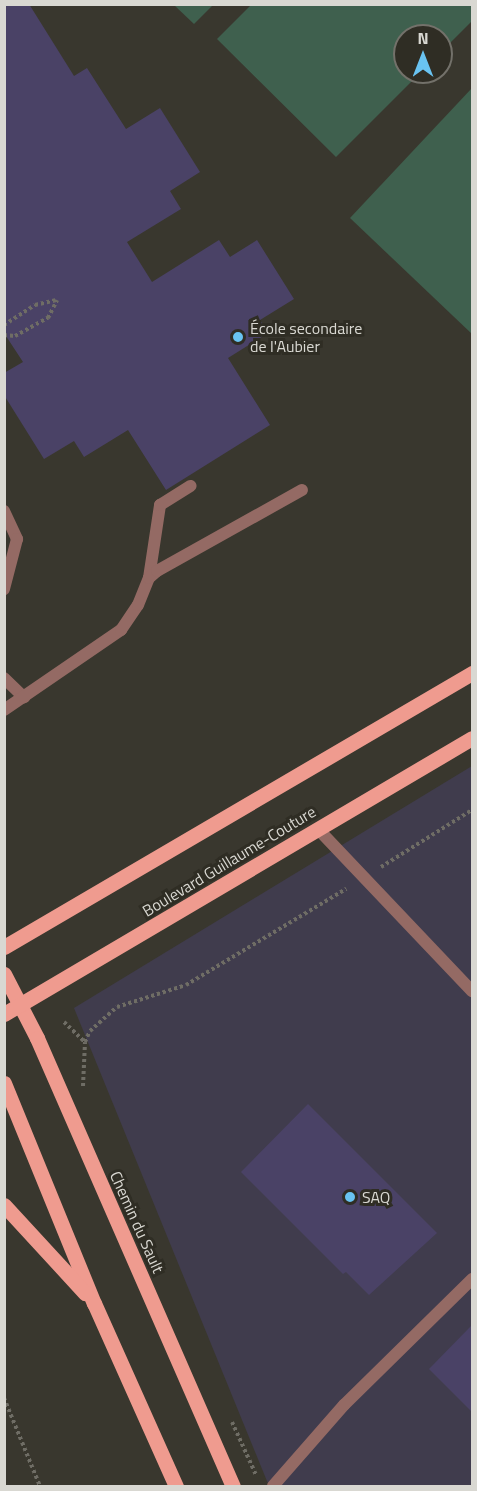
<!DOCTYPE html>
<meta charset="utf-8">
<style>
body{margin:0}
#map{position:relative;width:477px;height:1491px;overflow:hidden;background:#39372e;font-family:"Titillium Web",sans-serif}
div>[style]{position:absolute}
[style*='--x']{left:calc(var(--x)*1px);top:calc(var(--y)*1px);width:calc(var(--w)*1px);rotate:calc(var(--a)*1deg)}
.commercial>*{inset:0;background:#403c4d}
.green>*{inset:0;background:#3f604e}
.building>*{inset:0;background:#4a4266}
.path>*{height:4px;margin-top:-2px;transform-origin:0;background:repeating-linear-gradient(90deg,#6f6d65 0 3px,transparent 0 6px)}
.service>*{height:12px;margin:-6px;padding:0 6px;transform-origin:6px;border-radius:6px;background:#946a64}
.primary>*{height:15px;margin:-7.5px;padding:0 7.5px;transform-origin:7.5px;border-radius:7.5px;background:#ef9b8f}
.dots>*{width:16px;height:16px;translate:-50% -50%;box-sizing:border-box;border:3px solid #2f2d24;border-radius:50%}
span{translate:-50% -50%;white-space:nowrap;text-align:center;line-height:1.15;-webkit-text-stroke:6px #2f2d24;paint-order:stroke}
.poi-label{font-size:16px;color:#d9d8d2}
.left{translate:0 -50%;text-align:left}
.street-label{font-size:16px;color:#d9d8d2}
.frame{position:absolute;inset:0;border:6px solid #d9d8d2;pointer-events:none}
.north{position:absolute;left:393px;top:24px;width:60px;height:60px;box-sizing:border-box;background:#2f2d24;border:2px solid #73716a;border-radius:50%;rotate:0deg;font-size:16px;font-weight:700;line-height:24px;text-align:center;color:#d9d8d2}
.north::after{content:'';display:block;margin:auto;width:21px;height:27px;background:#69c3f1;clip-path:polygon(50% 0,100% 100%,50% 72%,0 100%)}
</style>
<div id="map">
<div class="commercial">
<i style="clip-path:polygon(472px 766px,472px 1486px,269px 1486px,74px 1008px)"></i>
</div>
<div class="green">
<i style="clip-path:polygon(174px 5px,213px 5px,194px 24px)"></i>
<i style="clip-path:polygon(251px 5px,472px 5px,472px 21px,441px 52px,441px 36px,405px 36px,405px 72px,421px 72px,336px 157px,217px 39px)"></i>
<i style="clip-path:polygon(472px 88px,472px 334px,350px 218px)"></i>
</div>
<div class="building">
<i style="clip-path:polygon(4px 4px,29px 4px,74px 76px,87px 68px,126px 129px,160px 108px,200px 172px,170px 191px,181px 209px,127px 242px,152px 282px,219px 240px,230px 257px,257px 240px,294px 299px,260px 320px,268px 333px,228px 358px,270px 425px,166px 490px,128px 430px,84px 457px,74px 441px,44px 459px,4px 395px,4px 373px,23px 362px,4px 333px)"></i>
<i style="clip-path:polygon(308px 1104px,437px 1233px,369px 1295px,346px 1272px,343px 1274px,241px 1172px)"></i>
<i style="clip-path:polygon(472px 1325px,472px 1412px,429px 1369px)"></i>
</div>
<div class="path">
<i style="--x:4;--y:325;--w:37;--a:-33"></i>
<i style="--x:35;--y:305;--w:22;--a:-13"></i>
<i style="--x:4;--y:335;--w:11;--a:5"></i>
<i style="--x:15;--y:336;--w:38;--a:-29"></i>
<i style="--x:48;--y:318;--w:20;--a:-63"></i>
<i style="--x:381;--y:867;--w:107;--a:-32.1"></i>
<i style="--x:64;--y:1022;--w:29;--a:44"></i>
<i style="--x:83;--y:1086;--w:44;--a:-87.4"></i>
<i style="--x:85;--y:1042;--w:12;--a:-66"></i>
<i style="--x:90;--y:1031;--w:36;--a:-42"></i>
<i style="--x:117;--y:1007;--w:72;--a:-17.7"></i>
<i style="--x:186;--y:985;--w:187;--a:-31"></i>
<i style="--x:4;--y:1398;--w:95;--a:67.8"></i>
<i style="--x:232;--y:1422;--w:58;--a:65.6"></i>
</div>
<div class="service">
<i style="--x:4;--y:511;--w:31;--a:65"></i>
<i style="--x:17;--y:539;--w:52;--a:104.6"></i>
<i style="--x:149;--y:578;--w:74;--a:-81.4"></i>
<i style="--x:160;--y:505;--w:36;--a:-32"></i>
<i style="--x:4;--y:678;--w:28;--a:44"></i>
<i style="--x:4;--y:710;--w:142;--a:-34.4"></i>
<i style="--x:121;--y:630;--w:30;--a:-56"></i>
<i style="--x:138;--y:605;--w:29;--a:-68"></i>
<i style="--x:149;--y:578;--w:11;--a:-41"></i>
<i style="--x:157;--y:571;--w:166;--a:-29.2"></i>
<i style="--x:318;--y:829;--w:224;--a:46.5"></i>
<i style="--x:273;--y:1486;--w:108;--a:-48.8"></i>
<i style="--x:344;--y:1405;--w:180;--a:-44.5"></i>
</div>
<div class="primary">
<i style="--x:4;--y:947;--w:542;--a:-30.35"></i>
<i style="--x:4;--y:974;--w:72;--a:62.7"></i>
<i style="--x:37;--y:1038;--w:489;--a:66.4"></i>
<i style="--x:4;--y:1014;--w:543;--a:-30.53"></i>
<i style="--x:4;--y:1083;--w:238;--a:67.8"></i>
<i style="--x:94;--y:1303;--w:201;--a:65.9"></i>
<i style="--x:4;--y:1205;--w:120;--a:47.4"></i>
</div>
<div class="dots">
<i style="left:238px;top:337px;background:#69c3f1"></i>
<i style="left:350px;top:1197px;background:#69c3f1"></i>
</div>
<div class="poi-label">
<span class="left" style="left:250px;top:337px">École secondaire<br>de l'Aubier</span>
<span class="left" style="left:362px;top:1197px">SAQ</span>
</div>
<div class="street-label">
<span style="left:229px;top:861px;rotate:-31deg">Boulevard Guillaume-Couture</span>
<span style="left:137px;top:1222px;rotate:66deg">Chemin du Sault</span>
</div>
<div class="frame"></div>
<div class="north">N</div>
</div>
